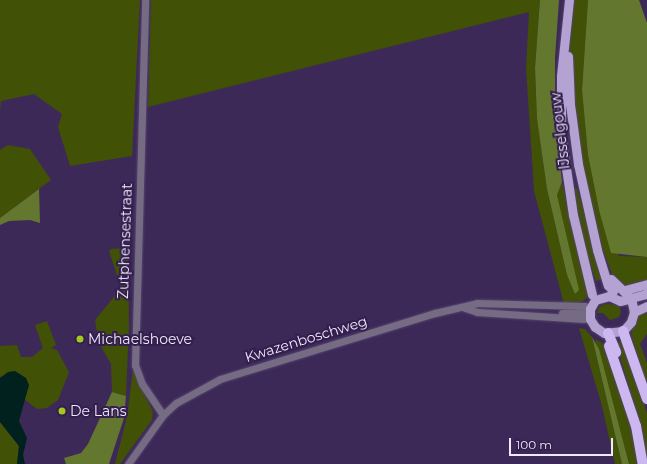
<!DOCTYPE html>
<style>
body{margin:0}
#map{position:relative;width:647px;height:464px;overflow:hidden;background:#3d2958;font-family:Montserrat,sans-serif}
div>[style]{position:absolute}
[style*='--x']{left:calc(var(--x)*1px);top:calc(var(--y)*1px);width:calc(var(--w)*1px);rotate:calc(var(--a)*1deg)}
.green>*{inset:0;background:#415105}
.forest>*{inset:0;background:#64772e}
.water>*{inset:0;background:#00211d}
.roads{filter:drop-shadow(0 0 1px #56446f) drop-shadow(0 0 1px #56446f)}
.minor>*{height:7px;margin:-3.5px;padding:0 3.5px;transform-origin:3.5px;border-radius:3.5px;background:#756c84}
.major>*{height:9px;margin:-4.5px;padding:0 4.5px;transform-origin:4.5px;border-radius:4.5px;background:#b4a2d2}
.highway>*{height:10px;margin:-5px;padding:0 5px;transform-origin:5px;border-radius:5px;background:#cdb7f1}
.dots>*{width:11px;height:11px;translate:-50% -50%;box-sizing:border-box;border:2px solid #331e4d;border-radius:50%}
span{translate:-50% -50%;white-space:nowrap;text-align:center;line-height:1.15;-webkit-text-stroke:4px #331e4d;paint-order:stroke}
.street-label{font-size:14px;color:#efe9fb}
.poi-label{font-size:14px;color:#efe9fb}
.left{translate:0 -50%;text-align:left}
.scale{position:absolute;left:509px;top:438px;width:104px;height:18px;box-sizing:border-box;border:2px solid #efe9fb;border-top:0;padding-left:5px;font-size:12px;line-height:14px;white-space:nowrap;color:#efe9fb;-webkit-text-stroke:3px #331e4d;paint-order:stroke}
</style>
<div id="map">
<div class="green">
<i style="clip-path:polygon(0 0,140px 0,132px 156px,70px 166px,58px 127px,62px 114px,34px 94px,1px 101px,0 112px)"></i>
<i style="clip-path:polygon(151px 0,540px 0,535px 68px,537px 119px,547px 189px,567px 275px,575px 293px,557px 195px,562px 182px,588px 295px,587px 298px,581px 302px,564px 304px,534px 191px,526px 68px,529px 12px,148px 107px)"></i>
<i style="clip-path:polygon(572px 0,588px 0,582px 90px,588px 155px,599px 210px,619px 256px,647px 257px,647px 282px,625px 286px,613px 277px,593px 223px,582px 183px,569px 58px)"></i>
<i style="clip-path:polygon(8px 145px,30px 149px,51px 180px,0 218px,0 150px)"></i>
<i style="clip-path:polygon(577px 188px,603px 279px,596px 281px,585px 249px,572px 189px)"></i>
<i style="clip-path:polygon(128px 248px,129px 326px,126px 396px,112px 392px,111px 364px,99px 343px,95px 320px,114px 297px,120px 284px,109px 251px,111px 249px)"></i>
<i style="clip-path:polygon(606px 304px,619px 305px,621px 312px,619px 317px,610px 320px,603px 313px,597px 313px,599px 307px)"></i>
<i style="clip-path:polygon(647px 308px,647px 334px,640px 344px,647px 363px,647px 387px,631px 334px,637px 315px)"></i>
<i style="clip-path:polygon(47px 321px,56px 345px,51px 348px,57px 350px,69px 372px,58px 400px,47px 408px,37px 409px,24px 399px,29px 385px,1px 376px,0 378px,0 346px,17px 345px,21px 357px,32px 357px,43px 348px,35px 325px)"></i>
<i style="clip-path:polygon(579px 328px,585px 329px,592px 337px,622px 464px,615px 464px,602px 406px)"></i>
<i style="clip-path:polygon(595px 339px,606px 345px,632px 427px,639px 464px,629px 464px)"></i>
<i style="clip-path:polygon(623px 340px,647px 413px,647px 461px,639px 420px,616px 343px)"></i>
<i style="clip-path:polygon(133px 369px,153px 412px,152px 420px,120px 464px,115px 464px,127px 417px)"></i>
<i style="clip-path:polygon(0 422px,19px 446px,17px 464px,0 464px)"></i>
</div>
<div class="forest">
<i style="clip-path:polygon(540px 0,559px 0,555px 58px,555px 117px,562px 182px,557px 195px,579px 290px,575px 294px,567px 275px,547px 189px,537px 119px,535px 68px)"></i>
<i style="clip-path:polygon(588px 0,639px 0,647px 23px,647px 257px,611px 253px,599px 210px,588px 155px,582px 90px)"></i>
<i style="clip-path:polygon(39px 189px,40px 223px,30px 220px,9px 221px,0 225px,0 218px)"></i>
<i style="clip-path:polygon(592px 337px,599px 349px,629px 464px,622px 464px)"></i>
<i style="clip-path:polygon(112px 392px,126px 396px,124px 418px,109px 464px,66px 464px,64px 458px,81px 453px,88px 444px)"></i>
</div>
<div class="water">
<i style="clip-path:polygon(15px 371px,26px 378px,29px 385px,19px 421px,27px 438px,23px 455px,25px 464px,17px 464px,19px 446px,0 422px,0 378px,8px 372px)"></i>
</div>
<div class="roads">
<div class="minor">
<i style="--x:465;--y:308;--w:13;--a:18"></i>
<i style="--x:477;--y:312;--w:107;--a:3.7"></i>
<i style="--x:562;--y:313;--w:22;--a:0"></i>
<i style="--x:163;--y:415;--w:18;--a:-43"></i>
<i style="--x:176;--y:403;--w:50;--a:-28.6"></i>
<i style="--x:220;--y:379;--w:225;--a:-17.1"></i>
<i style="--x:435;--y:313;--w:43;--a:-13.4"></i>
<i style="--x:477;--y:303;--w:108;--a:1.6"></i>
<i style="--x:128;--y:464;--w:60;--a:-54.5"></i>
<i style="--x:163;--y:415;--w:37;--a:-124"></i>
<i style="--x:142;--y:384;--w:20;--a:-110"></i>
<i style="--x:135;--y:365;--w:365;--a:-88.4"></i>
</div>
<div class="major">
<i style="--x:569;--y:0;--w:76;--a:96"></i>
<i style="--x:561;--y:76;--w:58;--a:90"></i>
<i style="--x:561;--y:134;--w:82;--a:81.6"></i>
<i style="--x:573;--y:215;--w:82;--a:76.6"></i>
<i style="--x:568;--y:56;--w:48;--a:87.6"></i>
<i style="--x:570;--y:104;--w:61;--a:82.4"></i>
<i style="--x:578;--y:164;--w:88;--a:77.5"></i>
<i style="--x:597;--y:250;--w:37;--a:73"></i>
<i style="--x:608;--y:285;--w:8;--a:50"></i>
<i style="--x:611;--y:279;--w:28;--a:44"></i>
<i style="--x:631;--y:298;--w:14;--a:78"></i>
<i style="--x:634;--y:312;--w:10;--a:107"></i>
<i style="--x:631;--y:322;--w:12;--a:132"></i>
<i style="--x:623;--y:331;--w:19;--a:174"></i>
<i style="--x:604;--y:333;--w:11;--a:-146"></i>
<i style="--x:595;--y:327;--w:9;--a:-122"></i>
<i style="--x:590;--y:319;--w:10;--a:-90"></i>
<i style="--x:590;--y:309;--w:10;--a:-61"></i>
<i style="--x:595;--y:300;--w:15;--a:-16"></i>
<i style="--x:609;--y:296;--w:12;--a:24"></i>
<i style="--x:620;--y:301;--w:9;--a:-13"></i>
<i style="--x:629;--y:299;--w:2;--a:-27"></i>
<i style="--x:631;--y:298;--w:16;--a:-15"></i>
<i style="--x:646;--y:294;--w:1;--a:-45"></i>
<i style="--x:625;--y:290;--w:23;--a:-15"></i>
<i style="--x:634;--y:312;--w:14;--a:-25"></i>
</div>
<div class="highway">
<i style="--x:623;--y:331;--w:72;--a:70.6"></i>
<i style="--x:608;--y:333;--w:21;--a:67"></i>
<i style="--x:609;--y:346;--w:84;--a:71.4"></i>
<i style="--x:636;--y:426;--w:39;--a:80"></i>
</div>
</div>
<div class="dots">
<i style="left:80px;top:339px;background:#a5c822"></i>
<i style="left:62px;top:411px;background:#a5c822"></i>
</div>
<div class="street-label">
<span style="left:560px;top:131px;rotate:-97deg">IJsselgouw</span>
<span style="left:125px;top:241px;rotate:-88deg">Zutphensestraat</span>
<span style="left:306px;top:339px;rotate:-17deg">Kwazenboschweg</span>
</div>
<div class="poi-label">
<span class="left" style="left:88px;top:339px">Michaelshoeve</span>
<span class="left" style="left:70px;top:411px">De Lans</span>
</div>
<div class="scale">100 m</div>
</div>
